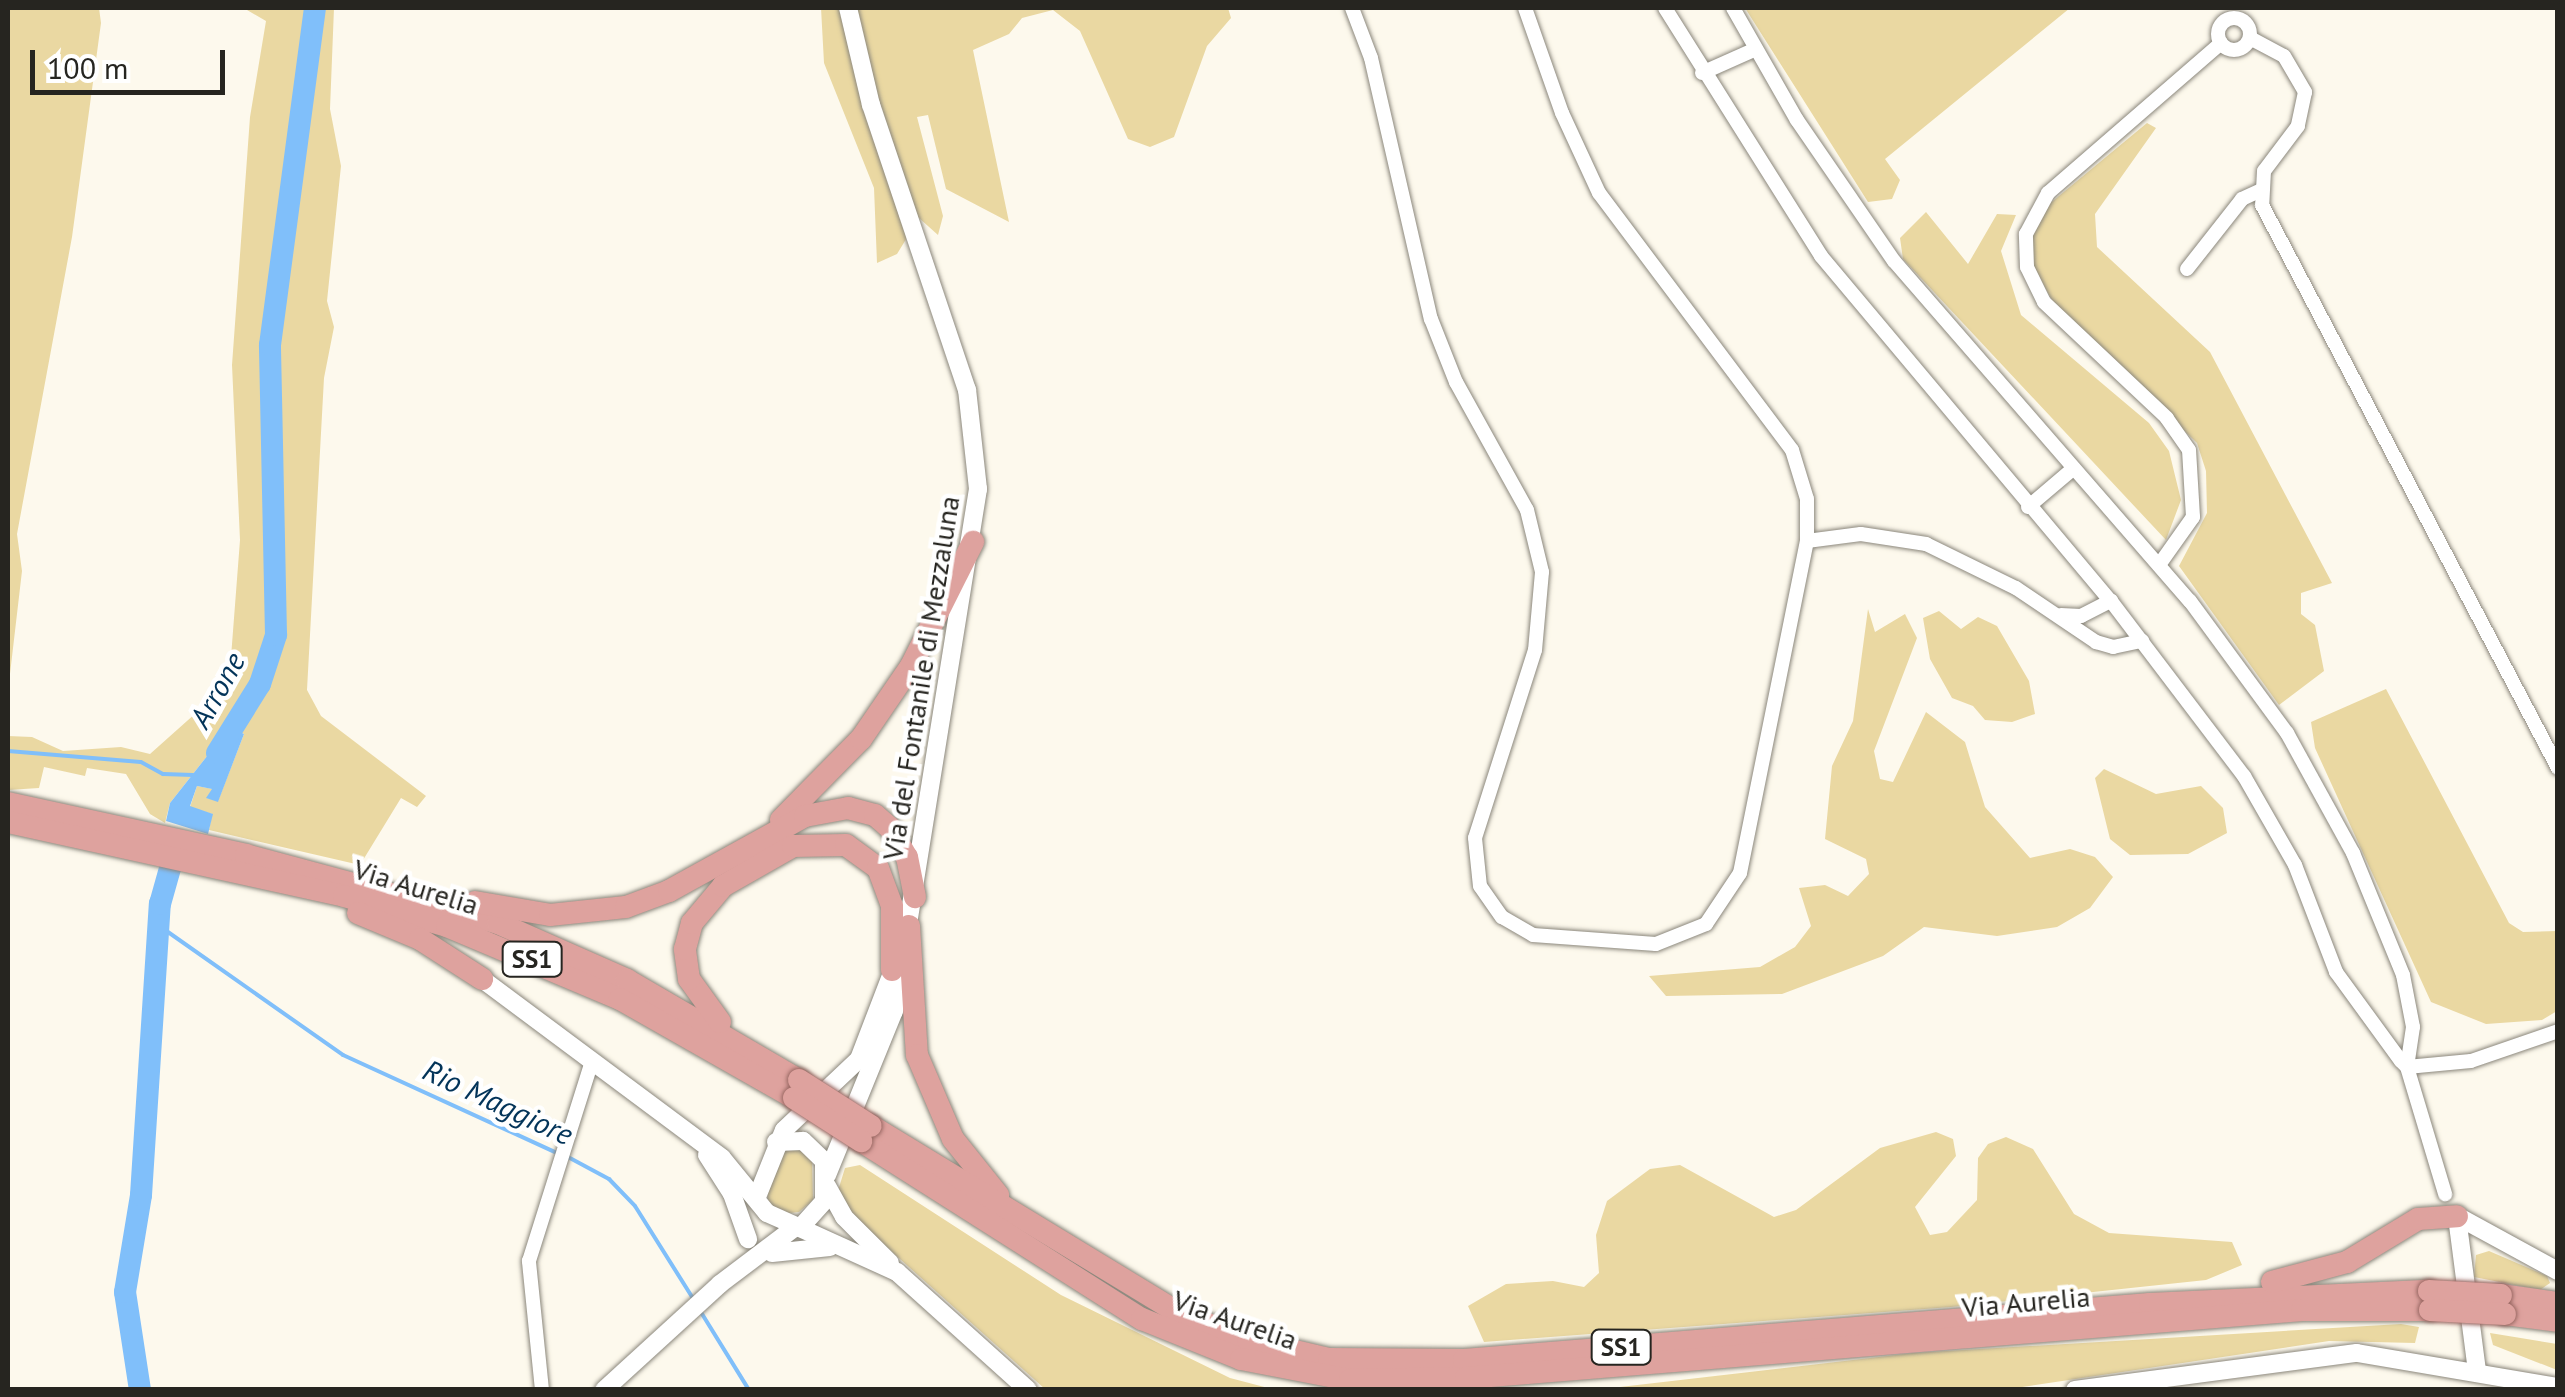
<!DOCTYPE html>
<style>
body{margin:0}
#map{position:relative;width:2565px;height:1397px;overflow:hidden;background:#fdf9ed;font-family:"PT Sans",sans-serif}
div>[style]{position:absolute}
[style*='--x']{left:calc(var(--x)*1px);top:calc(var(--y)*1px);width:calc(var(--w)*1px);rotate:calc(var(--a)*1deg)}
.green>*{inset:0;background:#ead8a2}
.water>*{inset:0;background:#80bffa}
.stream>*{height:4px;margin:-2px;padding:0 2px;transform-origin:2px;border-radius:2px;background:#80bffa}
.river>*{height:22px;margin:-11px;padding:0 11px;transform-origin:11px;border-radius:11px;background:#80bffa}
.roads{filter:drop-shadow(0 0 2px #8b877c) drop-shadow(0 0 2px #8b877c)}
.minor>*{height:14px;margin:-7px;padding:0 7px;transform-origin:7px;border-radius:7px;background:#fff}
.minor>.ring{margin:-7px;padding:0;box-sizing:content-box;background:none;border:14px solid #fff;border-radius:50%}
.tertiary>*{height:18px;margin:-9px;padding:0 9px;transform-origin:9px;border-radius:9px;background:#fff}
.trunk>*{height:22px;margin:-11px;padding:0 11px;transform-origin:11px;border-radius:11px;background:#dea29e}
.bridges{filter:drop-shadow(0 0 2px #986762) drop-shadow(0 0 2px #986762)}
.trunk-bridge>*{height:22px;margin:-11px;padding:0 11px;transform-origin:11px;border-radius:11px;background:#dea29e}
span{translate:-50% -50%;white-space:nowrap;text-align:center;line-height:1.15;-webkit-text-stroke:9px #fff;paint-order:stroke}
.shield-label span{padding:2px 8px;background:#fff;border:2px solid;border-radius:8px;-webkit-text-stroke-width:0}
.shield-label{font-size:25px;color:#262520;font-weight:700}
.street-label{font-size:28px;color:#262520}
.water-label{font-size:30px;color:#033459;font-style:italic}
.frame{position:absolute;inset:0;border:10px solid #262520;pointer-events:none}
.scale{position:absolute;left:30px;top:50px;width:195px;height:45px;box-sizing:border-box;border:5px solid #262520;border-top:0;padding-left:12px;font-size:30px;line-height:35px;white-space:nowrap;color:#262520;-webkit-text-stroke:8px #fff;paint-order:stroke}
</style>
<div id="map">
<div class="green">
<i style="clip-path:polygon(8px 8px,99px 8px,101px 23px,72px 237px,17px 534px,22px 571px,8px 691px)"></i>
<i style="clip-path:polygon(198px 8px,334px 8px,330px 109px,341px 166px,327px 301px,334px 327px,324px 378px,307px 690px,321px 716px,426px 796px,417px 807px,401px 798px,360px 865px,209px 830px,212px 814px,190px 807px,197px 786px,213px 789px,207px 798px,218px 801px,244px 734px,230px 727px,170px 803px,165px 823px,150px 814px,126px 774px,87px 768px,85px 776px,44px 767px,39px 788px,8px 790px,8px 736px,32px 737px,63px 751px,121px 747px,150px 754px,215px 696px,230px 670px,240px 540px,232px 365px,250px 117px,266px 21px,247px 10px)"></i>
<i style="clip-path:polygon(821px 8px,1228px 8px,1231px 18px,1207px 46px,1174px 137px,1150px 147px,1128px 139px,1080px 31px,1053px 10px,1022px 18px,1009px 34px,973px 50px,1009px 222px,946px 189px,928px 115px,917px 117px,943px 216px,938px 235px,919px 218px,897px 254px,877px 263px,874px 188px,824px 63px)"></i>
<i style="clip-path:polygon(1745px 8px,2070px 8px,1885px 159px,1900px 180px,1892px 199px,1868px 202px)"></i>
<i style="clip-path:polygon(2147px 123px,2156px 128px,2095px 214px,2097px 247px,2210px 352px,2332px 583px,2301px 593px,2301px 614px,2315px 625px,2324px 671px,2279px 705px,2179px 566px,2207px 513px,2206px 471px,2197px 443px,2055px 306px,2033px 265px,2032px 236px,2042px 210px)"></i>
<i style="clip-path:polygon(1926px 212px,1968px 264px,1997px 214px,2016px 215px,2001px 251px,2021px 315px,2149px 423px,2169px 451px,2181px 500px,2166px 540px,1903px 259px,1900px 238px)"></i>
<i style="clip-path:polygon(1868px 609px,1875px 632px,1905px 614px,1917px 638px,1874px 751px,1880px 779px,1893px 782px,1926px 712px,1965px 742px,1985px 807px,2030px 858px,2070px 849px,2095px 857px,2113px 877px,2090px 908px,2057px 927px,1997px 936px,1924px 927px,1883px 956px,1782px 994px,1666px 996px,1649px 976px,1760px 967px,1795px 947px,1811px 926px,1799px 888px,1825px 885px,1848px 896px,1869px 874px,1866px 859px,1825px 839px,1832px 766px,1853px 721px)"></i>
<i style="clip-path:polygon(1939px 611px,1961px 629px,1978px 617px,1997px 626px,2029px 681px,2035px 714px,2012px 722px,1985px 720px,1973px 706px,1952px 698px,1930px 659px,1923px 618px)"></i>
<i style="clip-path:polygon(2386px 689px,2509px 923px,2523px 932px,2557px 931px,2557px 1011px,2542px 1020px,2486px 1024px,2431px 1002px,2315px 748px,2311px 722px)"></i>
<i style="clip-path:polygon(2104px 769px,2156px 794px,2201px 786px,2223px 808px,2227px 833px,2188px 854px,2130px 855px,2110px 839px,2095px 778px)"></i>
<i style="clip-path:polygon(1936px 1132px,1953px 1139px,1956px 1156px,1915px 1207px,1930px 1235px,1947px 1232px,1977px 1200px,1978px 1158px,1988px 1144px,2006px 1137px,2033px 1149px,2074px 1214px,2109px 1233px,2232px 1242px,2242px 1265px,2206px 1280px,1951px 1307px,1484px 1342px,1468px 1306px,1506px 1284px,1553px 1281px,1584px 1287px,1599px 1273px,1596px 1235px,1607px 1201px,1650px 1169px,1680px 1165px,1774px 1217px,1796px 1210px,1880px 1148px)"></i>
<i style="clip-path:polygon(799px 1148px,812px 1158px,813px 1200px,799px 1212px,780px 1214px,768px 1201px,767px 1187px,782px 1149px)"></i>
<i style="clip-path:polygon(860px 1165px,1061px 1295px,1230px 1378px,1272px 1389px,1045px 1389px,852px 1216px,837px 1194px,845px 1168px)"></i>
<i style="clip-path:polygon(2489px 1251px,2547px 1276px,2550px 1283px,2540px 1290px,2474px 1277px,2476px 1255px)"></i>
<i style="clip-path:polygon(2401px 1324px,2419px 1327px,2415px 1343px,2329px 1341px,2009px 1389px,1594px 1390px,1913px 1353px)"></i>
<i style="clip-path:polygon(2490px 1333px,2557px 1344px,2557px 1370px,2493px 1345px)"></i>
</div>
<div class="water">
<i style="clip-path:polygon(230px 727px,244px 734px,218px 802px,206px 798px,212px 789px,197px 786px,190px 806px,213px 814px,208px 834px,166px 821px,170px 803px)"></i>
</div>
<div class="stream">
<i style="--x:8;--y:751;--w:133;--a:4.7"></i>
<i style="--x:141;--y:762;--w:25;--a:29"></i>
<i style="--x:163;--y:774;--w:30;--a:2"></i>
<i style="--x:158;--y:925;--w:226;--a:35.1"></i>
<i style="--x:343;--y:1055;--w:238;--a:24.6"></i>
<i style="--x:568;--y:1157;--w:47;--a:28.2"></i>
<i style="--x:609;--y:1179;--w:37;--a:46"></i>
<i style="--x:635;--y:1206;--w:111;--a:57.9"></i>
<i style="--x:699;--y:1309;--w:95;--a:58.3"></i>
</div>
<div class="river">
<i style="--x:217;--y:753;--w:81;--a:-58.1"></i>
<i style="--x:260;--y:684;--w:52;--a:-71.9"></i>
<i style="--x:276;--y:635;--w:290;--a:-91.2"></i>
<i style="--x:270;--y:345;--w:340;--a:-82.4"></i>
<i style="--x:140;--y:1390;--w:99;--a:-98.7"></i>
<i style="--x:125;--y:1292;--w:98;--a:-80.6"></i>
<i style="--x:141;--y:1195;--w:292;--a:-86.3"></i>
<i style="--x:160;--y:904;--w:66;--a:-74.3"></i>
</div>
<div class="roads">
<div class="minor">
<i style="--x:1352;--y:8;--w:53;--a:69.2"></i>
<i style="--x:1371;--y:58;--w:268;--a:77.1"></i>
<i style="--x:1431;--y:319;--w:68;--a:68.4"></i>
<i style="--x:1456;--y:382;--w:146;--a:61"></i>
<i style="--x:1527;--y:510;--w:64;--a:76.4"></i>
<i style="--x:1542;--y:572;--w:78;--a:95.1"></i>
<i style="--x:1535;--y:650;--w:197;--a:107.7"></i>
<i style="--x:1475;--y:838;--w:48;--a:84.1"></i>
<i style="--x:1480;--y:886;--w:38;--a:55"></i>
<i style="--x:1502;--y:917;--w:36;--a:30"></i>
<i style="--x:1533;--y:935;--w:123;--a:4.2"></i>
<i style="--x:1656;--y:944;--w:54;--a:-21.8"></i>
<i style="--x:1706;--y:924;--w:61;--a:-56.3"></i>
<i style="--x:1740;--y:873;--w:339;--a:-78.6"></i>
<i style="--x:1807;--y:541;--w:42;--a:-90"></i>
<i style="--x:1807;--y:499;--w:51;--a:-107"></i>
<i style="--x:1792;--y:450;--w:321;--a:-126.9"></i>
<i style="--x:1599;--y:193;--w:88;--a:-114.8"></i>
<i style="--x:1562;--y:113;--w:111;--a:-109.4"></i>
<i style="--x:1665;--y:8;--w:293;--a:57.8"></i>
<i style="--x:1821;--y:256;--w:451;--a:50"></i>
<i style="--x:2111;--y:601;--w:220;--a:52.8"></i>
<i style="--x:2244;--y:776;--w:103;--a:60.2"></i>
<i style="--x:2295;--y:865;--w:115;--a:69"></i>
<i style="--x:2336;--y:972;--w:110;--a:53.9"></i>
<i style="--x:2401;--y:1061;--w:8;--a:45"></i>
<i style="--x:2407;--y:1067;--w:64;--a:-5.4"></i>
<i style="--x:2471;--y:1061;--w:92;--a:-19"></i>
<i style="--x:1733;--y:8;--w:129;--a:60.3"></i>
<i style="--x:1797;--y:120;--w:171;--a:55.5"></i>
<i style="--x:1894;--y:261;--w:451;--a:49"></i>
<i style="--x:2190;--y:601;--w:164;--a:53.7"></i>
<i style="--x:2287;--y:733;--w:137;--a:61.2"></i>
<i style="--x:2353;--y:853;--w:132;--a:67.7"></i>
<i style="--x:2403;--y:975;--w:53;--a:79.1"></i>
<i style="--x:2413;--y:1027;--w:40;--a:98.5"></i>
<i style="--x:2407;--y:1067;--w:133;--a:73.3"></i>
<i class="ring" style="left:2218px;top:18px;width:18px;height:18px"></i>
<i style="--x:2250;--y:38;--w:38;--a:28"></i>
<i style="--x:2284;--y:56;--w:42;--a:59.7"></i>
<i style="--x:2305;--y:92;--w:35;--a:102"></i>
<i style="--x:2298;--y:126;--w:56;--a:127.1"></i>
<i style="--x:2264;--y:171;--w:34;--a:93"></i>
<i style="--x:2262;--y:205;--w:636;--a:62.27"></i>
<i style="--x:1702;--y:73;--w:59;--a:-24"></i>
<i style="--x:2187;--y:269;--w:89;--a:-51.8"></i>
<i style="--x:2242;--y:199;--w:19;--a:-25"></i>
<i style="--x:2028;--y:507;--w:60;--a:-40.3"></i>
<i style="--x:1807;--y:541;--w:54;--a:-7.4"></i>
<i style="--x:1861;--y:534;--w:66;--a:8.7"></i>
<i style="--x:1926;--y:544;--w:100;--a:26.1"></i>
<i style="--x:2016;--y:588;--w:97;--a:34"></i>
<i style="--x:2096;--y:642;--w:18;--a:16"></i>
<i style="--x:2113;--y:647;--w:30;--a:-12"></i>
<i style="--x:2159;--y:565;--w:59;--a:-54.7"></i>
<i style="--x:2193;--y:517;--w:67;--a:-93.4"></i>
<i style="--x:2189;--y:450;--w:39;--a:-125"></i>
<i style="--x:2167;--y:418;--w:169;--a:-136.7"></i>
<i style="--x:2044;--y:302;--w:39;--a:-116"></i>
<i style="--x:2027;--y:267;--w:33;--a:-92"></i>
<i style="--x:2026;--y:234;--w:47;--a:-61.8"></i>
<i style="--x:2048;--y:193;--w:229;--a:-40.9"></i>
<i style="--x:2061;--y:615;--w:20;--a:3"></i>
<i style="--x:2081;--y:616;--w:34;--a:-27"></i>
<i style="--x:542;--y:1390;--w:130;--a:-95.8"></i>
<i style="--x:529;--y:1261;--w:210;--a:-72.5"></i>
</div>
<div class="tertiary">
<i style="--x:482;--y:979;--w:299;--a:36.7"></i>
<i style="--x:722;--y:1158;--w:71;--a:50.7"></i>
<i style="--x:767;--y:1213;--w:36;--a:24"></i>
<i style="--x:800;--y:1228;--w:36;--a:-48"></i>
<i style="--x:824;--y:1201;--w:40;--a:-90"></i>
<i style="--x:824;--y:1161;--w:29;--a:-136"></i>
<i style="--x:803;--y:1141;--w:27;--a:178"></i>
<i style="--x:707;--y:1155;--w:46;--a:57.3"></i>
<i style="--x:732;--y:1194;--w:48;--a:70.4"></i>
<i style="--x:827;--y:1175;--w:177;--a:-67.8"></i>
<i style="--x:894;--y:1011;--w:529;--a:-80.86"></i>
<i style="--x:978;--y:489;--w:100;--a:-96.3"></i>
<i style="--x:967;--y:390;--w:301;--a:-108.6"></i>
<i style="--x:871;--y:105;--w:100;--a:-103.3"></i>
<i style="--x:827;--y:1186;--w:35;--a:61"></i>
<i style="--x:844;--y:1217;--w:65;--a:45"></i>
<i style="--x:757;--y:1197;--w:72;--a:-68.1"></i>
<i style="--x:784;--y:1130;--w:103;--a:-43.4"></i>
<i style="--x:859;--y:1059;--w:97;--a:-69"></i>
<i style="--x:800;--y:1228;--w:107;--a:24.4"></i>
<i style="--x:897;--y:1272;--w:176;--a:42"></i>
<i style="--x:772;--y:1253;--w:58;--a:-5.9"></i>
<i style="--x:2477;--y:1371;--w:156;--a:-97.4"></i>
<i style="--x:2457;--y:1216;--w:115;--a:28.6"></i>
<i style="--x:604;--y:1390;--w:157;--a:-42.4"></i>
<i style="--x:720;--y:1284;--w:93;--a:-37.1"></i>
<i style="--x:2075;--y:1390;--w:284;--a:-7.5"></i>
<i style="--x:2357;--y:1353;--w:204;--a:9.6"></i>
</div>
<div class="trunk">
<i style="--x:8;--y:803;--w:244;--a:12.3"></i>
<i style="--x:246;--y:855;--w:261;--a:15.1"></i>
<i style="--x:498;--y:923;--w:141;--a:23.8"></i>
<i style="--x:627;--y:980;--w:199;--a:30.2"></i>
<i style="--x:781;--y:820;--w:114;--a:-45.4"></i>
<i style="--x:861;--y:739;--w:88;--a:-55.6"></i>
<i style="--x:911;--y:666;--w:139;--a:-63.4"></i>
<i style="--x:8;--y:822;--w:344;--a:12.4"></i>
<i style="--x:344;--y:896;--w:107;--a:16.2"></i>
<i style="--x:447;--y:926;--w:188;--a:22.9"></i>
<i style="--x:620;--y:999;--w:200;--a:29.6"></i>
<i style="--x:475;--y:902;--w:76;--a:9.8"></i>
<i style="--x:550;--y:915;--w:76;--a:-6"></i>
<i style="--x:626;--y:907;--w:46;--a:-20.4"></i>
<i style="--x:669;--y:891;--w:155;--a:-28.9"></i>
<i style="--x:805;--y:816;--w:44;--a:-10.5"></i>
<i style="--x:848;--y:808;--w:28;--a:15"></i>
<i style="--x:875;--y:815;--w:20;--a:41"></i>
<i style="--x:890;--y:828;--w:34;--a:60"></i>
<i style="--x:907;--y:857;--w:41;--a:78.7"></i>
<i style="--x:358;--y:913;--w:67;--a:22.8"></i>
<i style="--x:420;--y:939;--w:74;--a:32.8"></i>
<i style="--x:909;--y:926;--w:129;--a:86.5"></i>
<i style="--x:917;--y:1055;--w:91;--a:66.8"></i>
<i style="--x:953;--y:1139;--w:72;--a:51.2"></i>
<i style="--x:720;--y:1022;--w:53;--a:-125.8"></i>
<i style="--x:689;--y:979;--w:30;--a:-98"></i>
<i style="--x:685;--y:949;--w:27;--a:-75"></i>
<i style="--x:692;--y:923;--w:48;--a:-50"></i>
<i style="--x:723;--y:886;--w:81;--a:-29.7"></i>
<i style="--x:793;--y:846;--w:53;--a:-1.1"></i>
<i style="--x:846;--y:845;--w:39;--a:36"></i>
<i style="--x:878;--y:868;--w:40;--a:69.8"></i>
<i style="--x:892;--y:906;--w:64;--a:90"></i>
<i style="--x:871;--y:1126;--w:358;--a:31.3"></i>
<i style="--x:1177;--y:1312;--w:76;--a:21.5"></i>
<i style="--x:1248;--y:1340;--w:83;--a:13.2"></i>
<i style="--x:1329;--y:1359;--w:135;--a:0.4"></i>
<i style="--x:1464;--y:1360;--w:688;--a:-4.67"></i>
<i style="--x:2150;--y:1304;--w:279;--a:-2.7"></i>
<i style="--x:861;--y:1141;--w:333;--a:32.4"></i>
<i style="--x:1142;--y:1319;--w:107;--a:22"></i>
<i style="--x:1241;--y:1359;--w:111;--a:10.9"></i>
<i style="--x:1350;--y:1380;--w:116;--a:-1"></i>
<i style="--x:1466;--y:1378;--w:839;--a:-4.65"></i>
<i style="--x:2302;--y:1310;--w:128;--a:0"></i>
<i style="--x:2272;--y:1282;--w:78;--a:-14.9"></i>
<i style="--x:2347;--y:1262;--w:83;--a:-31.2"></i>
<i style="--x:2418;--y:1219;--w:39;--a:-4"></i>
<i style="--x:2501;--y:1295;--w:58;--a:8"></i>
<i style="--x:2505;--y:1314;--w:53;--a:7.5"></i>
</div>
</div>
<div class="bridges">
<div class="trunk-bridge">
<i style="--x:799;--y:1080;--w:85;--a:32.6"></i>
<i style="--x:794;--y:1098;--w:80;--a:32.7"></i>
<i style="--x:2429;--y:1291;--w:72;--a:3.2"></i>
<i style="--x:2430;--y:1310;--w:75;--a:3.1"></i>
</div>
</div>
<div class="shield-label">
<span style="left:532px;top:959px">SS1</span>
<span style="left:1621px;top:1347px">SS1</span>
</div>
<div class="street-label">
<span style="left:921px;top:678px;rotate:-81deg">Via del Fontanile di Mezzaluna</span>
<span style="left:416px;top:887px;rotate:17deg">Via Aurelia</span>
<span style="left:2026px;top:1302px;rotate:-5deg">Via Aurelia</span>
<span style="left:1235px;top:1320px;rotate:19deg">Via Aurelia</span>
</div>
<div class="water-label">
<span style="left:217px;top:690px;rotate:-61deg">Arrone</span>
<span style="left:498px;top:1102px;rotate:25deg">Rio Maggiore</span>
</div>
<div class="frame"></div>
<div class="scale">100 m</div>
</div>
